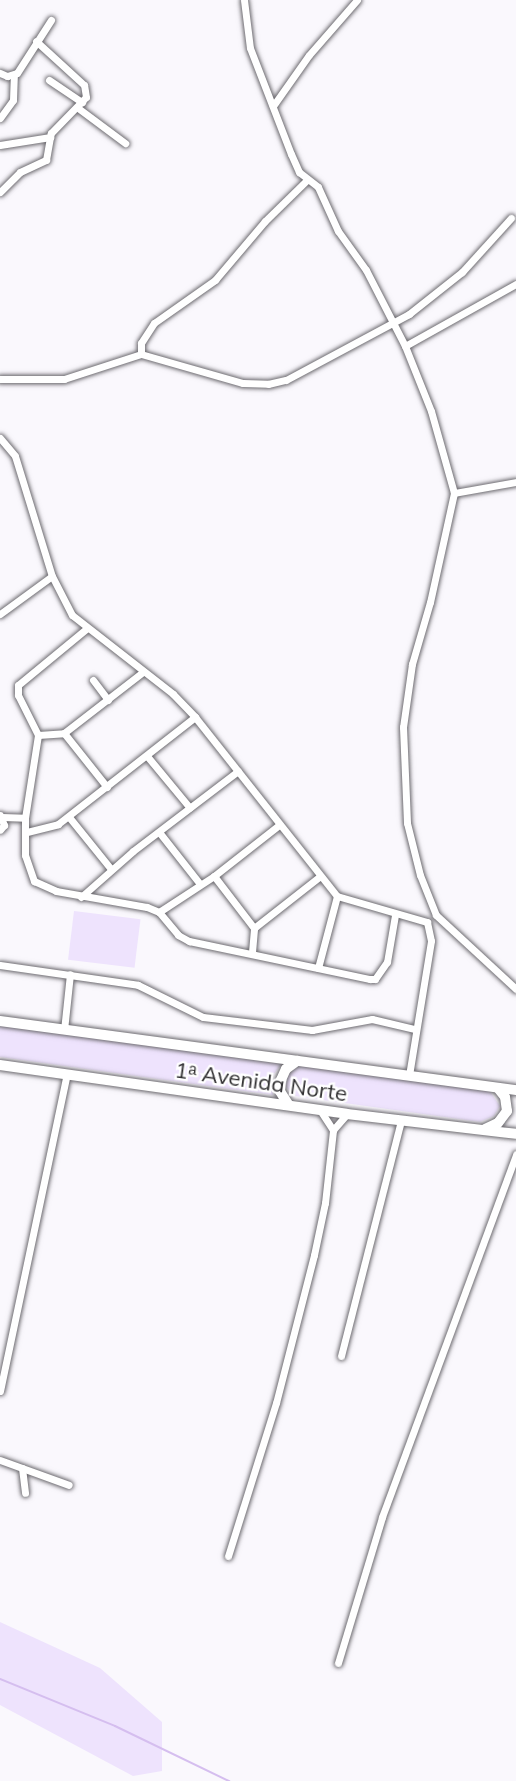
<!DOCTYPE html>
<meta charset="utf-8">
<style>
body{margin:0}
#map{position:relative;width:516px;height:1781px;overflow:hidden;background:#faf8fd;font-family:Mulish,sans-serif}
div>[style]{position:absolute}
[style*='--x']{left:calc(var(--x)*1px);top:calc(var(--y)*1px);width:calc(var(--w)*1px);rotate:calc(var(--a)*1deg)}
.green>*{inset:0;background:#eee3fd;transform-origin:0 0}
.stream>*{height:2px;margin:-1px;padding:0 1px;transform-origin:1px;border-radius:1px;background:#d5beef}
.roads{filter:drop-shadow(0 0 2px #6d6b70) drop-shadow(0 0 2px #6d6b70)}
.minor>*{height:7px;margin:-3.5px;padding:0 3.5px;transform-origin:3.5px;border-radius:3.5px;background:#fff}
.secondary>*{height:10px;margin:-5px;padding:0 5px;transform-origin:5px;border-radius:5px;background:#fff}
span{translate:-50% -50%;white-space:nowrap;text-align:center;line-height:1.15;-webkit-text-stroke:4.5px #fff;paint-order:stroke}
.street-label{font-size:22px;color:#2f2e30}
</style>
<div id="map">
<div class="green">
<i style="left:74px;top:911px;width:67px;height:49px;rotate:7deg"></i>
<i style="clip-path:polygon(0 1025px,282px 1064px,273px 1075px,273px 1095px,0 1057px)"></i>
<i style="clip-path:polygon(300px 1065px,489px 1090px,500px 1106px,494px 1116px,480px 1122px,295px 1096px,286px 1087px,285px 1077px)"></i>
<i style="clip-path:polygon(0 1622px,100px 1668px,162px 1722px,162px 1771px,133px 1776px,0 1705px)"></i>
</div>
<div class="stream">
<i style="--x:0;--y:1679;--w:124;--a:22.2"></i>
<i style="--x:115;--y:1726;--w:127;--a:25.8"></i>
</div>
<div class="roads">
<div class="minor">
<i style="--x:244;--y:0;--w:48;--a:82.9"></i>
<i style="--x:250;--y:48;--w:114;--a:68.9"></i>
<i style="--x:291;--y:154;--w:20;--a:66"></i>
<i style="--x:299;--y:172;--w:24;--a:38"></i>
<i style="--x:318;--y:187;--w:48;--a:65.6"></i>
<i style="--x:338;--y:231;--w:48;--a:54.3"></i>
<i style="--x:366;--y:270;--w:85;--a:62.8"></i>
<i style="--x:405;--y:346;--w:70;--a:68.2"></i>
<i style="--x:431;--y:411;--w:85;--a:74.3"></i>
<i style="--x:454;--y:493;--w:112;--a:102.4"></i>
<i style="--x:430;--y:602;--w:65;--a:106.2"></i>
<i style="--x:412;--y:664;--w:64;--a:98.1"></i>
<i style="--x:403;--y:727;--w:96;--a:87.6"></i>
<i style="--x:407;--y:823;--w:54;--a:76"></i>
<i style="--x:420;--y:875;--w:43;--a:68.2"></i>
<i style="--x:436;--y:915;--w:109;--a:42.8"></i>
<i style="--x:0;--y:73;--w:8;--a:23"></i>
<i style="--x:7;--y:76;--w:10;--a:-17"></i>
<i style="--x:17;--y:73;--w:63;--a:-57.3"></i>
<i style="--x:49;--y:80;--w:40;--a:34"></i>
<i style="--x:273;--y:106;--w:62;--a:-54.8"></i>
<i style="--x:309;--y:55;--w:73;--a:-48.9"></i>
<i style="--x:78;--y:108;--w:59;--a:36.7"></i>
<i style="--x:0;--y:118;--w:22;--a:-54"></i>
<i style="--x:13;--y:100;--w:25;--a:-88"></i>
<i style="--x:0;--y:145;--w:51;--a:-9.1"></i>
<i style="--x:0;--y:192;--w:28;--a:-45"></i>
<i style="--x:20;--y:172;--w:29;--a:-25"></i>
<i style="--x:46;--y:160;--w:27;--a:-80"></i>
<i style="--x:51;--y:133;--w:50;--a:-45.8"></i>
<i style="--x:86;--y:97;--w:12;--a:-99"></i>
<i style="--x:84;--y:85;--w:65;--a:-137.5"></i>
<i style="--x:405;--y:346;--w:127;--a:-29.2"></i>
<i style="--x:141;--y:354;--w:11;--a:-90"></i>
<i style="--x:141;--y:343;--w:24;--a:-57"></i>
<i style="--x:154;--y:323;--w:75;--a:-35.2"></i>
<i style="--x:215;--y:280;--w:77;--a:-49.7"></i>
<i style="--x:265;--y:221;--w:59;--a:-44.3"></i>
<i style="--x:0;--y:379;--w:64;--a:0"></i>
<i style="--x:64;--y:379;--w:81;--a:-18"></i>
<i style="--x:141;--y:354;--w:106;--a:15.9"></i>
<i style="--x:243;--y:383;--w:25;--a:2"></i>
<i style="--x:268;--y:384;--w:18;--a:-13"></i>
<i style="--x:286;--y:380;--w:140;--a:-28.2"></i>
<i style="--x:409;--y:314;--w:68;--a:-38.4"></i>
<i style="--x:462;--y:272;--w:73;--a:-47.8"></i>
<i style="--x:0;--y:438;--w:23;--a:50"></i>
<i style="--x:15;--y:456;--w:126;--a:72.9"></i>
<i style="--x:52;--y:576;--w:44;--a:62.9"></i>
<i style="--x:72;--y:615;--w:128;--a:38"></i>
<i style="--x:173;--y:694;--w:32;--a:46"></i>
<i style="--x:195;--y:717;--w:228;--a:51.6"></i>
<i style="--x:337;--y:896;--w:94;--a:16.1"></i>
<i style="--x:427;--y:922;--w:19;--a:78"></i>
<i style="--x:431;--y:941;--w:136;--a:99.3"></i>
<i style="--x:454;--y:493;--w:63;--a:-10.1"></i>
<i style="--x:0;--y:614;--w:64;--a:-36.2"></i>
<i style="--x:86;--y:629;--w:88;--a:140.5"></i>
<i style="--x:18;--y:685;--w:10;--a:90"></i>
<i style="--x:18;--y:695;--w:45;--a:63.4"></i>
<i style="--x:38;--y:735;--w:84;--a:98.9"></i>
<i style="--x:25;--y:818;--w:37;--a:90"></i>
<i style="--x:25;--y:855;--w:28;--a:71"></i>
<i style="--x:34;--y:881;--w:24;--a:24"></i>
<i style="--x:56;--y:891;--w:92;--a:10"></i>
<i style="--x:147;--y:907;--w:13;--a:23"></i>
<i style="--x:159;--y:912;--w:30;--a:50"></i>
<i style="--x:178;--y:935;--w:13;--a:29"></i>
<i style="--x:189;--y:941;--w:185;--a:11.9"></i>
<i style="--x:370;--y:979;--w:5;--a:0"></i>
<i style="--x:375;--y:979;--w:21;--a:-55"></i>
<i style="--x:387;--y:962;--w:48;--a:-80.3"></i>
<i style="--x:93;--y:680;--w:25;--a:53"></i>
<i style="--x:64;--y:733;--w:69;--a:51.5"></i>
<i style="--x:38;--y:735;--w:26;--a:-4"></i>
<i style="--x:64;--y:733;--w:100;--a:-37.7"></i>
<i style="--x:147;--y:756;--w:67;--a:50.4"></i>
<i style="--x:0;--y:815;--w:11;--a:68"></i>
<i style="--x:4;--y:825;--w:6;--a:129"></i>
<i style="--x:2;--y:817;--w:23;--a:2"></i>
<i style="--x:69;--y:817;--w:67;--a:51.1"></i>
<i style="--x:27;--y:832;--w:32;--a:-14"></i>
<i style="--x:58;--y:824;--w:174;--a:-38"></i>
<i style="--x:159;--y:832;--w:66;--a:51.7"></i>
<i style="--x:214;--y:876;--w:66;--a:52.4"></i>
<i style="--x:81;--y:897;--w:69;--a:-41.5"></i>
<i style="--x:133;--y:851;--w:132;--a:-37.3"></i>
<i style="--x:159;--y:912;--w:66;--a:-33.2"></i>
<i style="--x:214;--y:876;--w:83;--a:-38.1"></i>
<i style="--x:252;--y:952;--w:24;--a:-85"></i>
<i style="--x:254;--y:928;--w:83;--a:-38.1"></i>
<i style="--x:0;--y:965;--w:139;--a:8.2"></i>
<i style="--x:138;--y:985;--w:72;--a:26.2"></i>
<i style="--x:203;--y:1017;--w:110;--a:6.8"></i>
<i style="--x:312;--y:1030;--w:61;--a:-10.4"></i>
<i style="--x:372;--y:1019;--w:43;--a:13.4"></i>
<i style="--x:318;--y:968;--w:74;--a:-75.2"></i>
<i style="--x:64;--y:1030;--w:56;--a:-83.9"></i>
<i style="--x:320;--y:1110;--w:24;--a:57"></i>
<i style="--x:341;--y:1356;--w:244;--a:-75.7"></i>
<i style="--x:0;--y:1391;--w:325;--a:-78.1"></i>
<i style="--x:0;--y:1460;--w:73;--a:19.9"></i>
<i style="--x:22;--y:1468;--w:25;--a:83"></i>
<i style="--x:228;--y:1556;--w:160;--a:-72.6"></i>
<i style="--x:276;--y:1403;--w:153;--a:-75.6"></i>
<i style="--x:314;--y:1255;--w:53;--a:-78.1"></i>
<i style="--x:325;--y:1203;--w:73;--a:-83.7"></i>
<i style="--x:333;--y:1130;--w:21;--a:-49"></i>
<i style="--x:338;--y:1663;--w:152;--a:-73.2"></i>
<i style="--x:382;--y:1517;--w:387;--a:-69.7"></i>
</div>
<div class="secondary">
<i style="--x:0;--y:1021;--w:521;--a:7.62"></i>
<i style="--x:0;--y:1065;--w:350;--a:8"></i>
<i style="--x:347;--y:1114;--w:170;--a:6.7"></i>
<i style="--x:288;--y:1104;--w:15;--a:-122"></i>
<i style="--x:280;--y:1091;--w:11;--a:-85"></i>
<i style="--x:281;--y:1080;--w:12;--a:-66"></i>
<i style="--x:286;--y:1069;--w:14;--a:-36"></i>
<i style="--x:485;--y:1129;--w:14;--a:-25"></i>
<i style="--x:498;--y:1123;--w:15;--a:-53"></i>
<i style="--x:507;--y:1111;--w:14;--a:-98"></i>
<i style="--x:505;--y:1097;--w:11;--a:-128"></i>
</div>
</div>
<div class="street-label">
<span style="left:261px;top:1082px;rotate:8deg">1ᵃ Avenida Norte</span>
</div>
</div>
